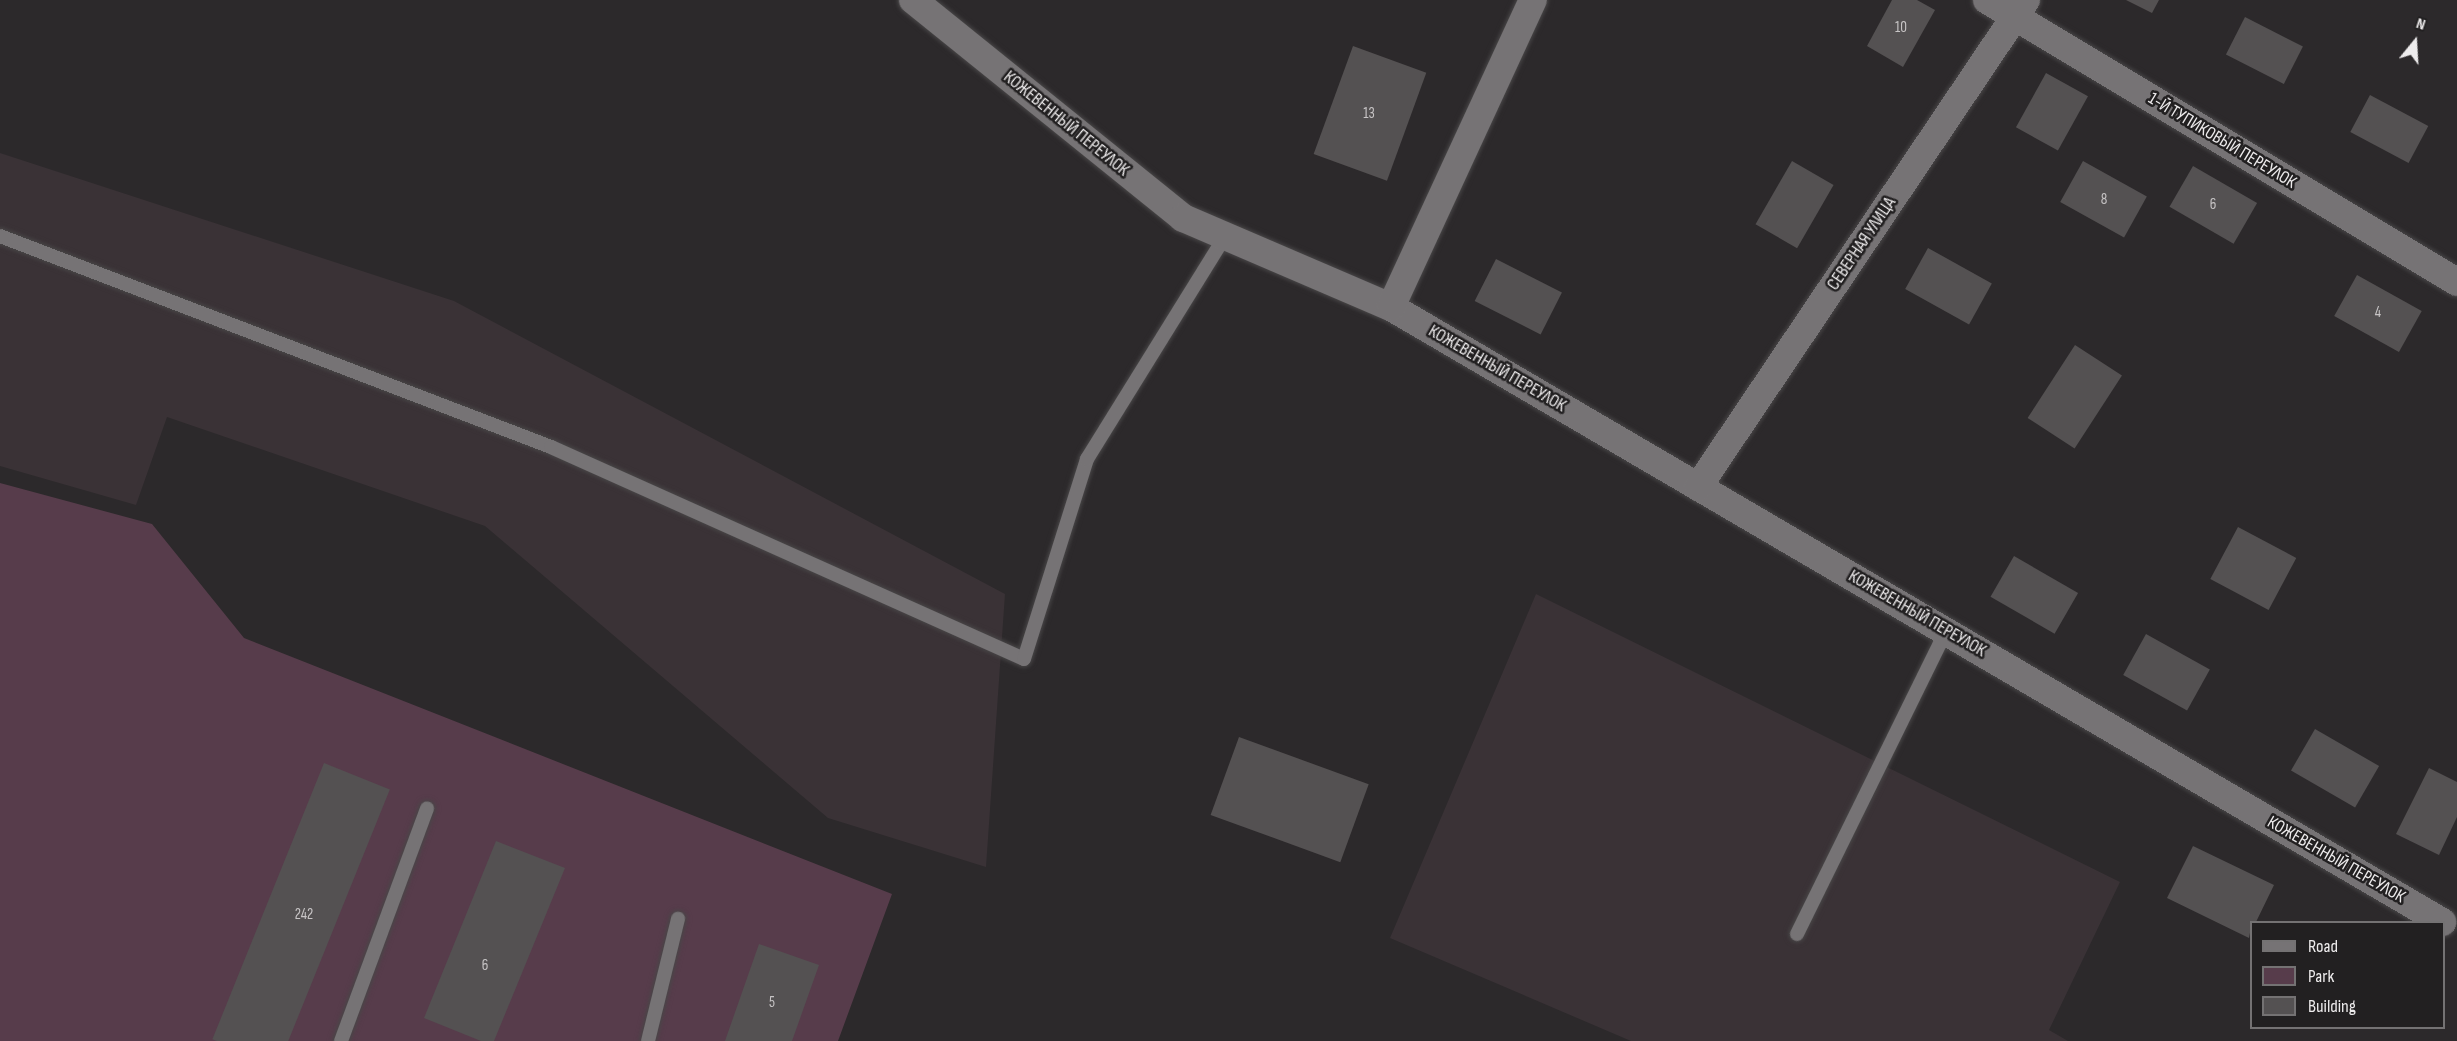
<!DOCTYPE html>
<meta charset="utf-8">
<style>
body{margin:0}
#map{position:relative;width:2457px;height:1041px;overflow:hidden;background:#2c292b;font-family:"Sofia Sans Condensed",sans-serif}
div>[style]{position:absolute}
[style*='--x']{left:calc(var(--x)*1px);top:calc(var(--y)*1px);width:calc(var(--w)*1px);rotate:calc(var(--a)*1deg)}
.built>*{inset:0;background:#3a3236}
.green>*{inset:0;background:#573c4b}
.building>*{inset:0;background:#545152;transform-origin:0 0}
.roads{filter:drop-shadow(0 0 2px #484647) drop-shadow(0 0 2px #484647)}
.lane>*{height:14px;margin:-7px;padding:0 7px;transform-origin:7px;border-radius:7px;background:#767375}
.street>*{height:28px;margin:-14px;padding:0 14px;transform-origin:14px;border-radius:14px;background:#767375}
span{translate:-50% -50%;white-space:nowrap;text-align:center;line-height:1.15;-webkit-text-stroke:5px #222021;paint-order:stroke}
.number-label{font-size:15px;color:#c8c5c6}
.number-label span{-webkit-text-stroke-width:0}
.street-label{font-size:18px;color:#eeeced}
.legend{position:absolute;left:2250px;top:921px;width:195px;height:108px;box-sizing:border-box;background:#222021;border:2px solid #747273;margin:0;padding:8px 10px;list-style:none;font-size:18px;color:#eeeced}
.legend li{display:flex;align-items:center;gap:12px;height:30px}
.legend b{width:30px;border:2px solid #747273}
.north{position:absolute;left:2385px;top:12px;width:60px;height:60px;-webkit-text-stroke:4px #222021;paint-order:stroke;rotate:18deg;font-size:16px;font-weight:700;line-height:24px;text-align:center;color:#eeeced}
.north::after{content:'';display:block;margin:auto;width:21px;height:27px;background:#eeeced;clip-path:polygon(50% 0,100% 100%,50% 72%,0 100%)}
</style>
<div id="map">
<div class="built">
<i style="clip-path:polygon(0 153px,454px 301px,1005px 594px,986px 867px,828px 818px,485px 526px,167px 417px,136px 505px,0 466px)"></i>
<i style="clip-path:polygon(1536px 594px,2120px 882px,2049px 1030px,2068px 1041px,1631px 1041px,1390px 938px)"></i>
</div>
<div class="green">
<i style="clip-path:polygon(0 483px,152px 524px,244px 638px,892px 894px,838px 1041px,0 1041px)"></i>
</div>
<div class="building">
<i style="clip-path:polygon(1892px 0,1917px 0,1935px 10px,1903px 67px,1867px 46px)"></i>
<i style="clip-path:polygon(2126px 0,2159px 0,2152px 13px)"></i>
<i style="left:2245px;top:17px;width:65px;height:42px;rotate:27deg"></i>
<i style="left:1353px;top:46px;width:78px;height:115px;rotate:20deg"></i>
<i style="left:2046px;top:73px;width:48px;height:62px;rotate:29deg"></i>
<i style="left:2370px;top:95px;width:66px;height:42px;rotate:28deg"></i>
<i style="left:1792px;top:161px;width:48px;height:73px;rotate:30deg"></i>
<i style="left:2083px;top:161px;width:73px;height:47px;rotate:29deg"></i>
<i style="left:2193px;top:166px;width:74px;height:47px;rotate:30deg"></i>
<i style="left:1928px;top:248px;width:73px;height:47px;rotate:29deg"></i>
<i style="left:1496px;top:259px;width:74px;height:47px;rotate:27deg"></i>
<i style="left:2357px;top:275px;width:74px;height:47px;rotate:29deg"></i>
<i style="left:2075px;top:345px;width:56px;height:87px;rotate:33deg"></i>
<i style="left:2238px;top:527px;width:66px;height:59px;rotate:28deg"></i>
<i style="left:2014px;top:556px;width:74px;height:47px;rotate:30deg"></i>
<i style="left:2146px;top:634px;width:73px;height:47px;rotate:29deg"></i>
<i style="left:2315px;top:729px;width:74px;height:48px;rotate:30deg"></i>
<i style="left:1239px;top:737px;width:138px;height:83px;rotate:20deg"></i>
<i style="left:324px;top:763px;width:71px;height:298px;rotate:22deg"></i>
<i style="clip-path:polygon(2429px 768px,2457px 782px,2457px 817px,2439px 855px,2396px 834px)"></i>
<i style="clip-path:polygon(496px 841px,565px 868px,494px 1041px,481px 1041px,424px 1018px)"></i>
<i style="clip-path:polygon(2193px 846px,2274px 885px,2256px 922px,2252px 922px,2249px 938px,2167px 898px)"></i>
<i style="clip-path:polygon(759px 944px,819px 965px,792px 1041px,725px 1041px)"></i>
</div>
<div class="roads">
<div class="lane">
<i style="--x:0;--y:236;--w:590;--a:20.95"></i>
<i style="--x:551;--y:447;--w:518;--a:24.14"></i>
<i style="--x:1024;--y:659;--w:210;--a:-72.5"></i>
<i style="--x:1087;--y:459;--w:262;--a:-58.2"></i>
<i style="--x:1797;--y:934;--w:338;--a:-63.8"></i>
<i style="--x:341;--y:1041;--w:248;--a:-69.7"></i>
<i style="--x:648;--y:1041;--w:126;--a:-76.2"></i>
</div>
<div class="street">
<i style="--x:913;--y:0;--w:347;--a:38.9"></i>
<i style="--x:1183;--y:218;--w:226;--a:23.2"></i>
<i style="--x:1391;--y:307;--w:1218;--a:30.33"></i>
<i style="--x:1987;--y:0;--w:548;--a:30.96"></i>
<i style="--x:1391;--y:307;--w:338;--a:-65.2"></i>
<i style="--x:1698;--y:487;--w:587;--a:-56.04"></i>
</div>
</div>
<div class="number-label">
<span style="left:1901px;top:28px">10</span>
<span style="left:1369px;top:114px">13</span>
<span style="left:2104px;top:200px">8</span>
<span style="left:2213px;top:205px">6</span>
<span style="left:2378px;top:313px">4</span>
<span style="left:304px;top:915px">242</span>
<span style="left:485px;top:966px">6</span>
<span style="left:772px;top:1003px">5</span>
</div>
<div class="street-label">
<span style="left:1066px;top:124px;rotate:39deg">КОЖЕВЕННЫЙ ПЕРЕУЛОК</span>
<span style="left:2222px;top:141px;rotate:31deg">1-Й ТУПИКОВЫЙ ПЕРЕУЛОК</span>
<span style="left:1862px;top:244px;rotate:-56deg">СЕВЕРНАЯ УЛИЦА</span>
<span style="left:1497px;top:369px;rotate:30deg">КОЖЕВЕННЫЙ ПЕРЕУЛОК</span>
<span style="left:1917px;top:614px;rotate:30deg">КОЖЕВЕННЫЙ ПЕРЕУЛОК</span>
<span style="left:2336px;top:860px;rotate:30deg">КОЖЕВЕННЫЙ ПЕРЕУЛОК</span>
</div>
<ul class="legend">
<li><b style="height:8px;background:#767375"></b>Road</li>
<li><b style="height:16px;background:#573c4b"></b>Park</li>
<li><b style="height:16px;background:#545152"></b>Building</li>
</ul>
<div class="north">N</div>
</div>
